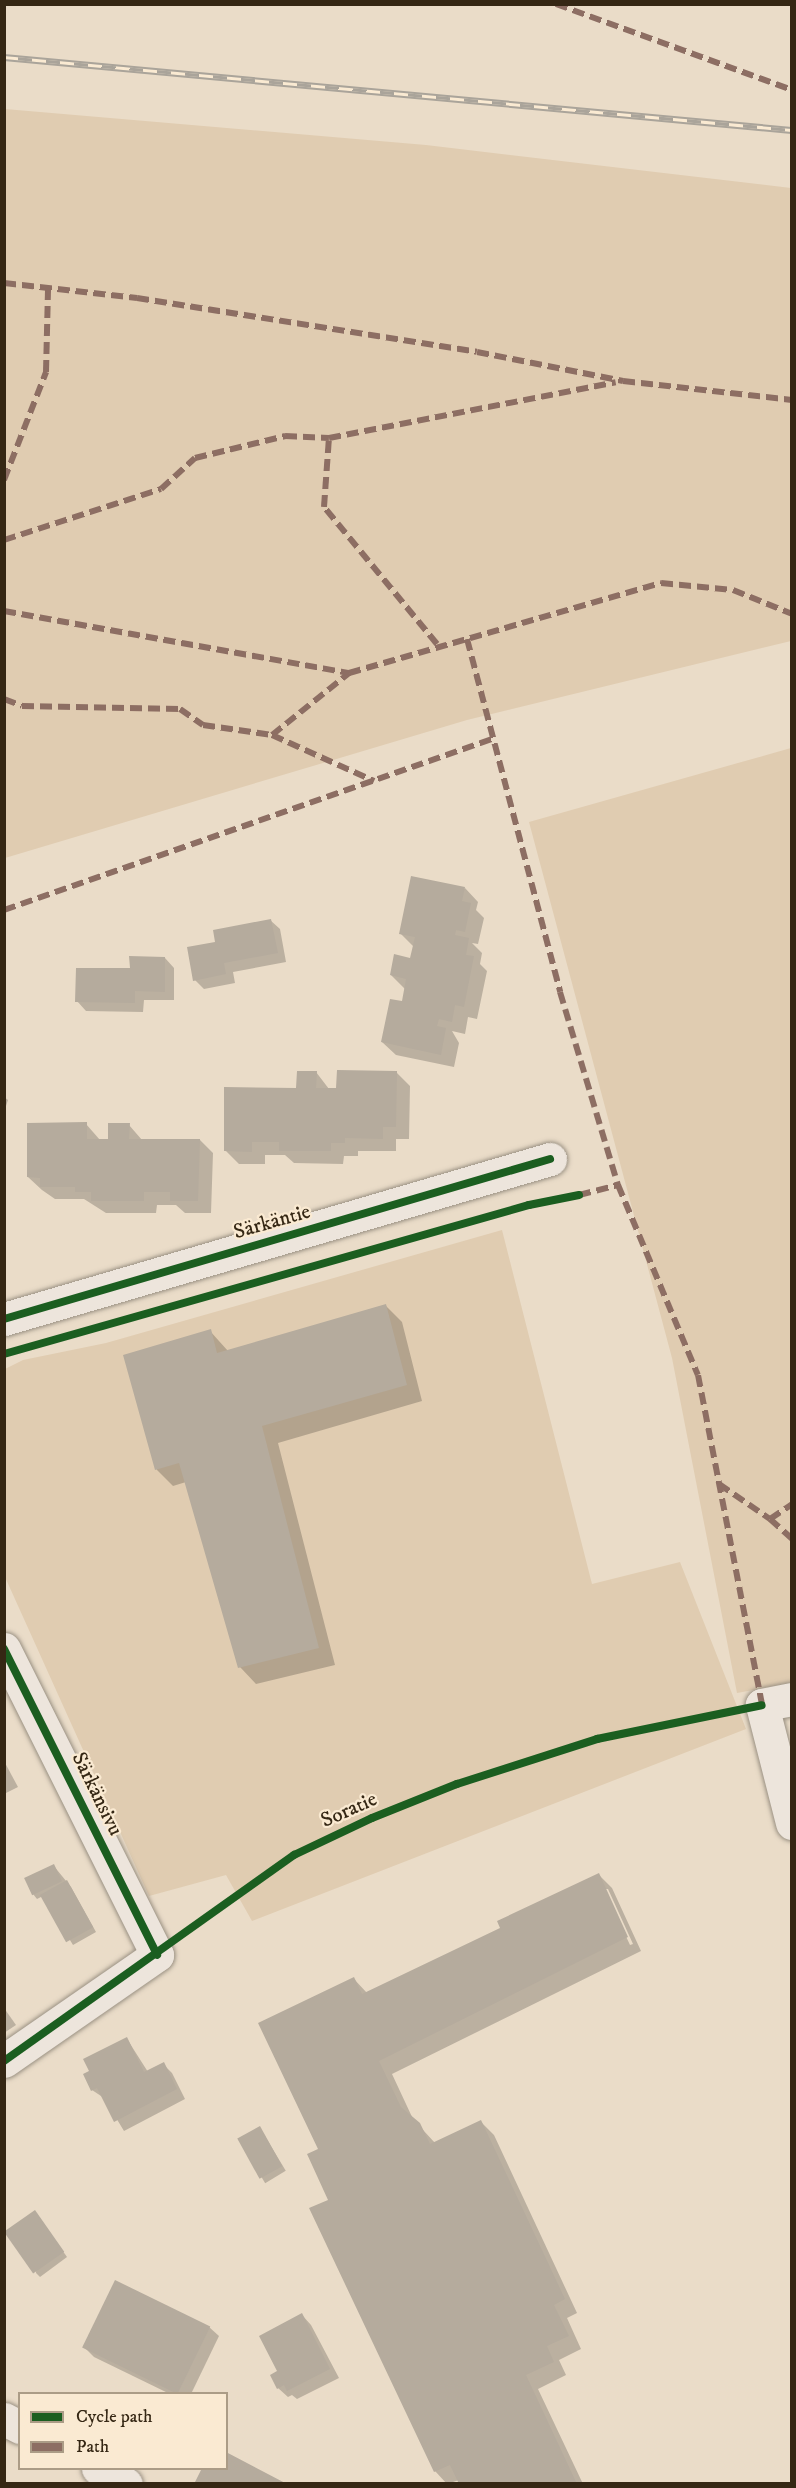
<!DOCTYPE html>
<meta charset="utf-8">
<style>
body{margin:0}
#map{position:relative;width:796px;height:2488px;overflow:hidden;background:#eadcc8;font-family:"IM FELL DW Pica",serif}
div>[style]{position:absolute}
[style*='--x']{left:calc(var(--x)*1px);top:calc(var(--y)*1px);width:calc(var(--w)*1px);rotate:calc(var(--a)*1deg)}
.green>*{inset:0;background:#e0ccb1}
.shadow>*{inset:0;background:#0003;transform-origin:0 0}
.building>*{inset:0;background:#b5ab9d;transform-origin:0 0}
.roads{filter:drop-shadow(0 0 2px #9a9183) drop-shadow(0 0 2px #9a9183)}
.minor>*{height:33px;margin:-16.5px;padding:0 16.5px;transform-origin:16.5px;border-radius:16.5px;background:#ede5dc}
.rail>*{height:7px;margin-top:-3.5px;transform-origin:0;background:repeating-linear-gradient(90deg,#faead2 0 14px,#aaa49a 0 28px);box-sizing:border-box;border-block:2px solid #aaa49a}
.quiet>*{height:6px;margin-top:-3px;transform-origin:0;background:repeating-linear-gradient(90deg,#8d6e63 0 12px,transparent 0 18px)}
.cycleway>*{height:8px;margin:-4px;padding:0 4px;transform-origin:4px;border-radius:4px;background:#1b5e20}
span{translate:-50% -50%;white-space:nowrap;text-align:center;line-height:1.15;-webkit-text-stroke:4.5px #faead2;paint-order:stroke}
.street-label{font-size:21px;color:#352714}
.frame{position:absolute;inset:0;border:6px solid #352714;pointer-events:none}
.legend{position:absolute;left:18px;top:2392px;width:210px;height:78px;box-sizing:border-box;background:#faead2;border:2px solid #ab9c86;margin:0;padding:8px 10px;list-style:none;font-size:18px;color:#352714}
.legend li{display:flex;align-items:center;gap:12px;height:30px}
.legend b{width:30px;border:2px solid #ab9c86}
</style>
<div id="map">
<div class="green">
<i style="clip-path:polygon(5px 109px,426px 145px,791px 188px,791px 641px,467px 720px,5px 858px)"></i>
<i style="clip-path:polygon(791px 748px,791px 1683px,737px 1693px,672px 1358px,529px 822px)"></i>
<i style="clip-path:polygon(502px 1230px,592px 1584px,680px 1562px,746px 1729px,252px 1921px,226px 1875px,149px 1896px,5px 1577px,5px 1369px,23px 1360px,106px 1343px)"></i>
</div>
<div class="shadow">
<i style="clip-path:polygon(465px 888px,478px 902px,476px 910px,484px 918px,478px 944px,472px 943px,482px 953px,480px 964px,487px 971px,477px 1019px,468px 1017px,465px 1034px,452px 1031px,459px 1043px,454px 1067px,396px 1055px,382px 1042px,403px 1003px,405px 989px,391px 975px,411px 959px,414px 947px,401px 934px)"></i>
<i style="clip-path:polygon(270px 920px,280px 929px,286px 962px,233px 972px,235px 983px,204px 989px,195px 980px,217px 943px)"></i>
<i style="clip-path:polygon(165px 958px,174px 968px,174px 1000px,144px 1000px,143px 1012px,86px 1011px,77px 1001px,131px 970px)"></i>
<i style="clip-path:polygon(316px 1072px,329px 1089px,338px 1090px,397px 1073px,410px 1086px,409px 1139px,396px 1139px,396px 1151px,358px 1151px,358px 1156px,344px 1156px,343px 1164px,294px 1163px,285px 1155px,265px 1155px,265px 1164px,239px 1164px,226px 1151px)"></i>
<i style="clip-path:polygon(4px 1097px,8px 1100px,4px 1112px)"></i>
<i style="clip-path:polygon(86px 1124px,100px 1140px,110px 1140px,129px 1125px,142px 1140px,200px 1140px,213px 1153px,211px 1213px,185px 1213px,176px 1205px,157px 1205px,156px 1213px,106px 1213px,84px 1199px,55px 1199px,42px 1190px,28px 1177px)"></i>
<i style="clip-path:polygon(385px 1305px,402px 1322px,422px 1401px,278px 1443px,335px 1665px,256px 1684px,240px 1667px,186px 1482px,173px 1486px,157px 1470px,124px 1356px,210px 1331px,228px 1351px)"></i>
<i style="clip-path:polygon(4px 1761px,18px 1787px,4px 1794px)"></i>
<i style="clip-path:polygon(53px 1865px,71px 1887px,96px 1932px,73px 1945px,43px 1896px,37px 1899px,33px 1894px)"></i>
<i style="clip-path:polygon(evenodd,599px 1875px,612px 1888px,641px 1951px,392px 2074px,413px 2119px,435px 2143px,481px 2122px,494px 2135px,577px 2313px,567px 2318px,581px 2349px,559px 2360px,566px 2375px,538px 2389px,583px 2484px,460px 2484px,459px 2480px,447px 2484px,435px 2471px,330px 2201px,320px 2150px,354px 1979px,367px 1993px,502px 1929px,599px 1875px,604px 1889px,608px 1889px,633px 1944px,630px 1945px,604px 1889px)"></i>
<i style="clip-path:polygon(4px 2008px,16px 2025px,4px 2033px)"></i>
<i style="clip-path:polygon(127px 2039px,148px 2072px,163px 2064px,172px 2073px,185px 2099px,124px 2131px,104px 2098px,92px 2090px)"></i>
<i style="left:260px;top:2128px;width:50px;height:24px;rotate:59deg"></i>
<i style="clip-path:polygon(39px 2217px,67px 2257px,40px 2277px,36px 2273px)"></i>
<i style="clip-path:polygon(302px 2315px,311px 2325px,339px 2378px,297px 2399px,292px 2395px,288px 2397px,278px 2388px,279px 2372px)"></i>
<i style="clip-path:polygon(209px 2327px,219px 2336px,191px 2394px,170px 2394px,94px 2357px,85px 2348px)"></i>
<i style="clip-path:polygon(197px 2482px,284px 2484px,199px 2484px)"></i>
</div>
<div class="building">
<i style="clip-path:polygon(411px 876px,465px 887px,462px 901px,471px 903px,465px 932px,456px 930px,455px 935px,469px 938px,466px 955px,474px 956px,464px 1007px,455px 1005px,452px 1022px,439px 1019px,437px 1026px,446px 1028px,441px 1055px,381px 1042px,390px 999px,402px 1001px,406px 979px,390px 975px,394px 954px,410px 958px,415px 937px,399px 934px)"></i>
<i style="clip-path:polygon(271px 919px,278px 953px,224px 963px,226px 974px,193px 981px,187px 947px,215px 942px,213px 930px)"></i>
<i style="clip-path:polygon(129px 956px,165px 957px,165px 992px,135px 991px,135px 1003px,75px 1002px,76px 968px,130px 968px)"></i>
<i style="clip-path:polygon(337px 1070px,397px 1071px,396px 1127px,383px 1127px,383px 1139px,345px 1138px,345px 1143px,331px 1143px,331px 1151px,279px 1151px,279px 1142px,252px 1142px,252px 1152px,224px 1151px,224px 1087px,296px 1088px,297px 1071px,317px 1071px,316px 1088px,336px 1088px)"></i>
<i style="clip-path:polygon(87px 1122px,87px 1139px,108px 1139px,108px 1123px,130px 1123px,129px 1139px,200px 1139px,198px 1201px,170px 1201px,170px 1192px,144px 1192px,144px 1201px,91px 1201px,91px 1192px,75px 1192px,75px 1187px,40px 1187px,40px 1178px,27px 1177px,27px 1123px)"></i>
<i style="clip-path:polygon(386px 1304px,407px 1385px,262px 1426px,319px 1648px,238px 1668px,179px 1463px,155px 1470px,123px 1355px,211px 1329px,217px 1353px)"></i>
<i style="left:54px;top:1864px;width:19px;height:33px;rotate:65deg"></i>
<i style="clip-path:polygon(599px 1873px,628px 1937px,379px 2061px,401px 2107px,420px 2123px,430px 2144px,481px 2120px,565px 2299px,554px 2305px,569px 2336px,547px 2346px,554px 2362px,526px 2375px,577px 2484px,459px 2484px,450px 2465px,434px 2472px,309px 2208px,328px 2200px,307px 2154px,318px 2149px,258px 2023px,354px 1977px,362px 1994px,500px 1928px,497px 1921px)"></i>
<i style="left:67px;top:1880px;width:54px;height:31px;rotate:61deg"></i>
<i style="clip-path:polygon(127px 2037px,144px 2072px,164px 2062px,177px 2089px,114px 2122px,97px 2088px,91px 2091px,83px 2074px,89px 2071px,83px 2059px)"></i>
<i style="left:260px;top:2126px;width:46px;height:26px;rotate:61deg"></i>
<i style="left:35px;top:2210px;width:51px;height:38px;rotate:55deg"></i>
<i style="left:115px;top:2280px;width:106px;height:75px;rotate:26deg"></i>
<i style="clip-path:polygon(302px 2313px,330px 2369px,287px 2391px,284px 2385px,277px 2389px,270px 2375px,277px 2371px,259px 2336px)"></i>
<i style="clip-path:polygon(226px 2452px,287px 2484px,195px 2482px,202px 2468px,226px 2468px)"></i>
</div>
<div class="roads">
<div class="minor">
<i style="--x:4;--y:1319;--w:569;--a:-16.33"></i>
<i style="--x:4;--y:1649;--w:342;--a:63.4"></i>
<i style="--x:157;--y:1955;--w:186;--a:145.3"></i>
<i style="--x:792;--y:1699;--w:31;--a:169"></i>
<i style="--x:762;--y:1705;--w:122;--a:75.7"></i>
<i style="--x:4;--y:2419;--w:18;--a:27"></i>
<i style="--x:98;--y:2468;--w:32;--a:30"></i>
</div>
</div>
<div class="rail">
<i style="--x:4;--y:57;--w:791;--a:5.29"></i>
</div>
<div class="quiet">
<i style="--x:556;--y:4;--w:251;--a:20"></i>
<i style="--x:4;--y:283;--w:134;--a:6.4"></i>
<i style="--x:137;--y:298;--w:344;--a:9"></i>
<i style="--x:477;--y:352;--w:149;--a:11.2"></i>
<i style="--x:623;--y:381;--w:170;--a:6.4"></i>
<i style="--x:4;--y:480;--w:116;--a:-68.7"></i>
<i style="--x:46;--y:372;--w:84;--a:-88.6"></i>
<i style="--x:4;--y:540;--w:165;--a:-18"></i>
<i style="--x:161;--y:489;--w:46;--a:-42.4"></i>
<i style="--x:195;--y:458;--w:93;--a:-13.7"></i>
<i style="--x:285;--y:436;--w:44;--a:2.6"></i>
<i style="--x:4;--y:611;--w:351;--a:10.2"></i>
<i style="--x:467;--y:639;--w:365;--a:75.2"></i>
<i style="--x:560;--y:992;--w:202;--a:73.3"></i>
<i style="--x:618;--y:1185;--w:206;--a:67.2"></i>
<i style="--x:698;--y:1375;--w:336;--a:79"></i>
<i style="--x:437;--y:644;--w:178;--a:-129.5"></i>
<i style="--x:324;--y:507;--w:69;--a:-85.9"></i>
<i style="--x:329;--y:438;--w:292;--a:-11"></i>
<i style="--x:4;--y:699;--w:19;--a:21"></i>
<i style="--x:22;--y:706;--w:158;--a:1.1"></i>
<i style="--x:180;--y:709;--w:28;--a:35"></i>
<i style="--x:203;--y:725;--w:70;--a:8.2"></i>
<i style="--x:272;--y:735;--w:99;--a:-38.8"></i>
<i style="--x:349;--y:673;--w:325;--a:-16.1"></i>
<i style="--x:661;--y:583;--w:72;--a:5.6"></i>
<i style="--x:733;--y:590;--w:64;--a:22.1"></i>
<i style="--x:272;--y:735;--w:112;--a:24.3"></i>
<i style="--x:4;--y:910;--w:517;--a:-19.31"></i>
<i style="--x:579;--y:1195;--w:40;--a:-14.4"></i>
<i style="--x:719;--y:1484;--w:62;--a:34.5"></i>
<i style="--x:770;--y:1519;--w:30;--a:42"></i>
<i style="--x:770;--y:1519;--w:27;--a:-34"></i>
</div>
<div class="cycleway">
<i style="--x:4;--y:1319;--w:569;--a:-16.33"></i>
<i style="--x:4;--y:1354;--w:546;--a:-15.84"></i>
<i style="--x:529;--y:1205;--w:51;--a:-11.3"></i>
<i style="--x:4;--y:1649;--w:342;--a:63.4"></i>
<i style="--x:4;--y:2061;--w:356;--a:-35.4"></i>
<i style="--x:294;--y:1855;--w:86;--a:-25.4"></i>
<i style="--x:372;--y:1818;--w:92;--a:-21.8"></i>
<i style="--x:457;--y:1784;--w:147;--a:-17.8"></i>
<i style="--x:597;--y:1739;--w:168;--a:-11.6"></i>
</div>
<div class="street-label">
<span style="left:272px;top:1222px;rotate:-16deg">Särkäntie</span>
<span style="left:97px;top:1794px;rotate:64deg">Särkänsivu</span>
<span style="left:349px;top:1810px;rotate:-24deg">Soratie</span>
</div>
<div class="frame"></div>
<ul class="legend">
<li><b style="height:8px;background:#1b5e20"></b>Cycle path</li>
<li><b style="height:8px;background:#8d6e63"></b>Path</li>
</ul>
</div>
